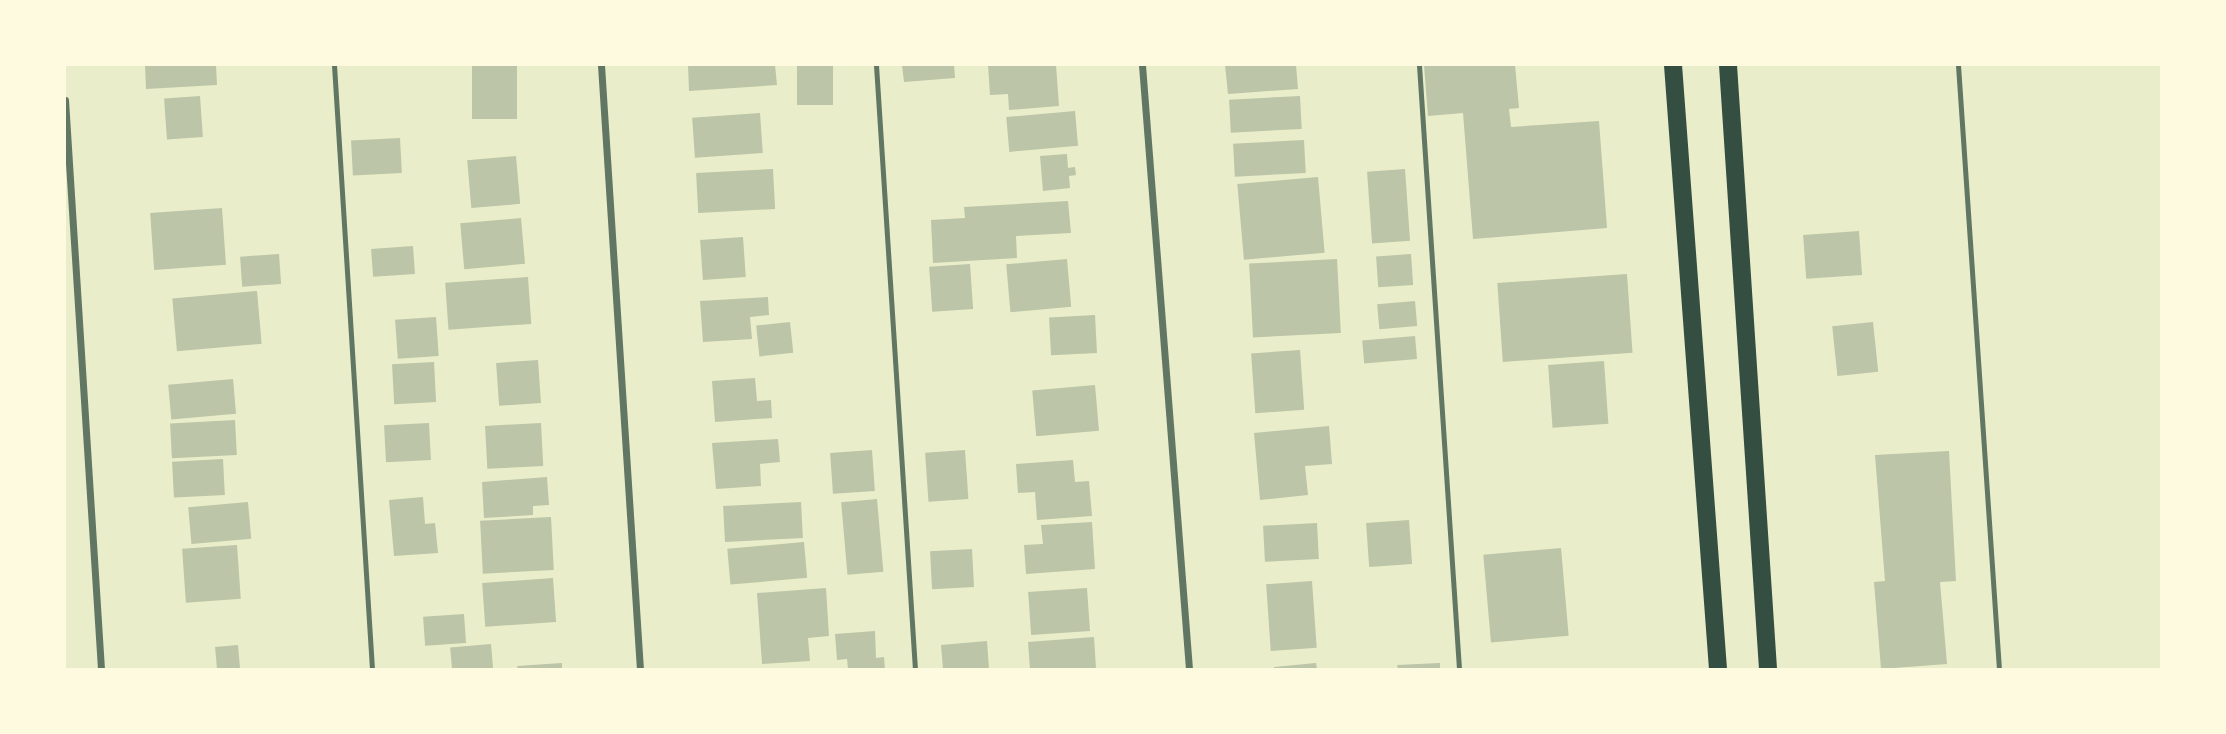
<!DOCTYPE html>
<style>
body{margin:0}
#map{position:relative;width:2226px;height:734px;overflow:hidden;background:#e9edc9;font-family:Jost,sans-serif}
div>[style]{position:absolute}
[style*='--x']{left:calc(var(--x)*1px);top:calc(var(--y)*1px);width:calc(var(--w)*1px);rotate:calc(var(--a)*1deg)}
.building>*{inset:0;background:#bcc5a7;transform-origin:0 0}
.service>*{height:5px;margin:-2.5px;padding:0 2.5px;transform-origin:2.5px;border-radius:2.5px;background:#617663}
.minor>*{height:7px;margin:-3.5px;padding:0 3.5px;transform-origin:3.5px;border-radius:3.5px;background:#617663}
.primary>*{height:18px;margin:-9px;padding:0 9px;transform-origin:9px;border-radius:9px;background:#344e41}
span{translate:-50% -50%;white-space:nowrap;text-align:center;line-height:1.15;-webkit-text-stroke:7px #fefae0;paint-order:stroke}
.frame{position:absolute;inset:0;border:66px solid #fefae0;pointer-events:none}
</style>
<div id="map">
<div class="building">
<i style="clip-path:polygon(145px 65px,216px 65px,217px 85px,146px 89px)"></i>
<i style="left:472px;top:65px;width:45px;height:54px"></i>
<i style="clip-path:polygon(688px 65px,775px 65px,777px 85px,689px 91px)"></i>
<i style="left:797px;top:65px;width:36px;height:40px"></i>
<i style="clip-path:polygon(902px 65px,954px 65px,955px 78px,904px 82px)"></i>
<i style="clip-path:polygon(988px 65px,1056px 65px,1059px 106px,1009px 110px,1008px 94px,990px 95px)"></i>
<i style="clip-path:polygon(1225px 65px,1296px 65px,1298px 89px,1228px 94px)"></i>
<i style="clip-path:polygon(1424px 65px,1515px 65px,1519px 108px,1509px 109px,1511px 127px,1599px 121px,1607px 228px,1473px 239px,1463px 113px,1428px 116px)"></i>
<i style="left:200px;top:96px;width:41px;height:36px;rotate:86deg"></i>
<i style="left:1300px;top:96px;width:33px;height:71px;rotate:87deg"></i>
<i style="left:1075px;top:111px;width:35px;height:69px;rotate:85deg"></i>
<i style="left:760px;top:113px;width:40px;height:68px;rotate:86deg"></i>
<i style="left:400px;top:138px;width:35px;height:49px;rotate:87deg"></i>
<i style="left:1304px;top:140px;width:33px;height:71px;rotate:87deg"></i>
<i style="clip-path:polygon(1067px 154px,1068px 168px,1075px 167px,1076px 175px,1069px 176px,1070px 188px,1043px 191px,1040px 156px)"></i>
<i style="left:516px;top:156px;width:48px;height:49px;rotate:85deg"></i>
<i style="left:773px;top:169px;width:40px;height:77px;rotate:87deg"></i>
<i style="left:1405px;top:169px;width:72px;height:38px;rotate:86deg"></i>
<i style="left:1318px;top:177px;width:76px;height:81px;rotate:85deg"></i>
<i style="clip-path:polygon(1068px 201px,1071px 233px,1016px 236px,1017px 258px,933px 263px,931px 220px,965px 218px,964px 207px)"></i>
<i style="left:222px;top:208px;width:57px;height:72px;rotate:86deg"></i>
<i style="left:521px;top:218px;width:46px;height:61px;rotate:85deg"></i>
<i style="left:1859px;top:231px;width:44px;height:56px;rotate:86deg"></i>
<i style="left:743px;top:237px;width:40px;height:43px;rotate:86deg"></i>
<i style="left:413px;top:246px;width:28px;height:42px;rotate:86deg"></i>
<i style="left:279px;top:254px;width:30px;height:39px;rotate:86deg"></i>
<i style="left:1411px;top:254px;width:31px;height:35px;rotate:86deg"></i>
<i style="left:1067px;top:259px;width:48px;height:61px;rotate:85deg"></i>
<i style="left:1337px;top:259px;width:74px;height:88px;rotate:87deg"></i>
<i style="left:970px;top:264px;width:45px;height:41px;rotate:86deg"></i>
<i style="left:1627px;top:274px;width:79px;height:130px;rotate:86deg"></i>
<i style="left:528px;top:277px;width:47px;height:83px;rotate:86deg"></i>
<i style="left:257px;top:291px;width:53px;height:85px;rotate:85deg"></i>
<i style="clip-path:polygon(768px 297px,769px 315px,750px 317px,752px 339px,703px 342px,700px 301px)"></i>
<i style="left:1415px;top:301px;width:25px;height:38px;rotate:85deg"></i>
<i style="left:1095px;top:315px;width:38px;height:46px;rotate:87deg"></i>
<i style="left:436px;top:317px;width:39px;height:41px;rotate:86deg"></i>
<i style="left:790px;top:322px;width:31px;height:34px;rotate:84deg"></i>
<i style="left:1873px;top:322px;width:50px;height:41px;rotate:84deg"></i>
<i style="left:1415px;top:336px;width:23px;height:53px;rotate:85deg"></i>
<i style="left:1300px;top:350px;width:60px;height:49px;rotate:86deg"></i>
<i style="left:538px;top:360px;width:43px;height:42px;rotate:86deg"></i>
<i style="left:1604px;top:361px;width:63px;height:56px;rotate:86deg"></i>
<i style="left:434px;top:362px;width:40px;height:42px;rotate:87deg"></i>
<i style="clip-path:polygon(755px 378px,757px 401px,771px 400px,772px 418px,715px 422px,712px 381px)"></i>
<i style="left:233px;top:379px;width:35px;height:65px;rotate:85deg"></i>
<i style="left:1095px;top:385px;width:46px;height:63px;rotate:85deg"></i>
<i style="left:235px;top:420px;width:35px;height:65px;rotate:87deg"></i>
<i style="left:429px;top:423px;width:37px;height:45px;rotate:87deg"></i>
<i style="left:541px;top:423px;width:43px;height:56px;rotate:87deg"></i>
<i style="clip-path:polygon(1329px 426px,1332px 464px,1305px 466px,1308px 495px,1260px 500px,1254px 433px)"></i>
<i style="clip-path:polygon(778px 439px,780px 462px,760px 464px,761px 486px,716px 489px,712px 443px)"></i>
<i style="left:872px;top:450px;width:41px;height:42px;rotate:86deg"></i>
<i style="left:965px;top:450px;width:49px;height:40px;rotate:86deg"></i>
<i style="clip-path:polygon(1949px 451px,1956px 581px,1940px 582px,1947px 664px,1881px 669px,1874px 582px,1885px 581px,1875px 455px)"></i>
<i style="left:223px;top:459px;width:36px;height:51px;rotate:87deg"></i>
<i style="clip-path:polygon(1073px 460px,1075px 482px,1089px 481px,1092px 516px,1037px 520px,1035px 492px,1018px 493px,1016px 464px)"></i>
<i style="clip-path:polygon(547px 477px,549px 505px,533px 506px,533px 515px,484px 518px,482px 482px)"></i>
<i style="clip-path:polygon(423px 497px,425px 524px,435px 523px,438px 553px,394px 556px,389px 500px)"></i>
<i style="left:877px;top:499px;width:73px;height:36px;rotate:85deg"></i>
<i style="left:248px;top:502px;width:37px;height:60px;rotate:85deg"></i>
<i style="left:801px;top:502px;width:36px;height:78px;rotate:87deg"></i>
<i style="left:551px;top:517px;width:53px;height:71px;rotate:87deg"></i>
<i style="left:1409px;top:520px;width:44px;height:43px;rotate:86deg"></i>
<i style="clip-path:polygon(1092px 522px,1095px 569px,1026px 574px,1024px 545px,1043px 544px,1041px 525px)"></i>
<i style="left:1317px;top:523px;width:36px;height:54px;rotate:87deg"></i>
<i style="left:804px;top:542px;width:36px;height:77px;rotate:85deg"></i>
<i style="left:237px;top:545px;width:54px;height:55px;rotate:86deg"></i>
<i style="left:1561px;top:548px;width:88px;height:78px;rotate:85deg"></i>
<i style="left:972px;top:549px;width:38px;height:42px;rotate:87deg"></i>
<i style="left:553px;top:578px;width:44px;height:71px;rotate:86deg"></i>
<i style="left:1312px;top:581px;width:67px;height:46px;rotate:86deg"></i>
<i style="clip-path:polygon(826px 588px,829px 636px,808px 638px,810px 661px,762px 664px,757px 593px)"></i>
<i style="left:1087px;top:588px;width:43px;height:59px;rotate:86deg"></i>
<i style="left:464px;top:614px;width:29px;height:41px;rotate:86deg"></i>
<i style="clip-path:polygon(875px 631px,876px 658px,884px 657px,885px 669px,848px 669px,847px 659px,837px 660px,835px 634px)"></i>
<i style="clip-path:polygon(1094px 637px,1096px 669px,1030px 669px,1028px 642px)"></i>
<i style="clip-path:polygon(987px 641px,989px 669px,943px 669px,941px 645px)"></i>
<i style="left:491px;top:644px;width:25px;height:41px;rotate:85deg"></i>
<i style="left:238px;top:645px;width:24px;height:23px;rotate:85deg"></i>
<i style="clip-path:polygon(562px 663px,562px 669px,518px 669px,517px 666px)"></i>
<i style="clip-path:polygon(1316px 663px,1317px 669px,1274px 669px,1274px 667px)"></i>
<i style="clip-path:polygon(1440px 663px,1440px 669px,1398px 669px,1397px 665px)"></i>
</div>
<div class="service">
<i style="--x:334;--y:65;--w:605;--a:86.4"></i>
<i style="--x:876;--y:65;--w:605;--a:86.31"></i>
<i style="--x:1419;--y:65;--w:605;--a:86.21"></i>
<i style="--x:1958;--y:65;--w:605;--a:86.12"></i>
</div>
<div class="minor">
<i style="--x:601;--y:65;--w:605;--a:86.31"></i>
<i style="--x:1142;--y:65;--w:606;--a:85.55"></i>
<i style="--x:65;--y:100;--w:570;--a:86.38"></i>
</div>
<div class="primary">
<i style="--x:1673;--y:65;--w:606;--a:85.74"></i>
<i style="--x:1728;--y:65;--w:605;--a:86.21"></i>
</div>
<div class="frame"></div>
</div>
